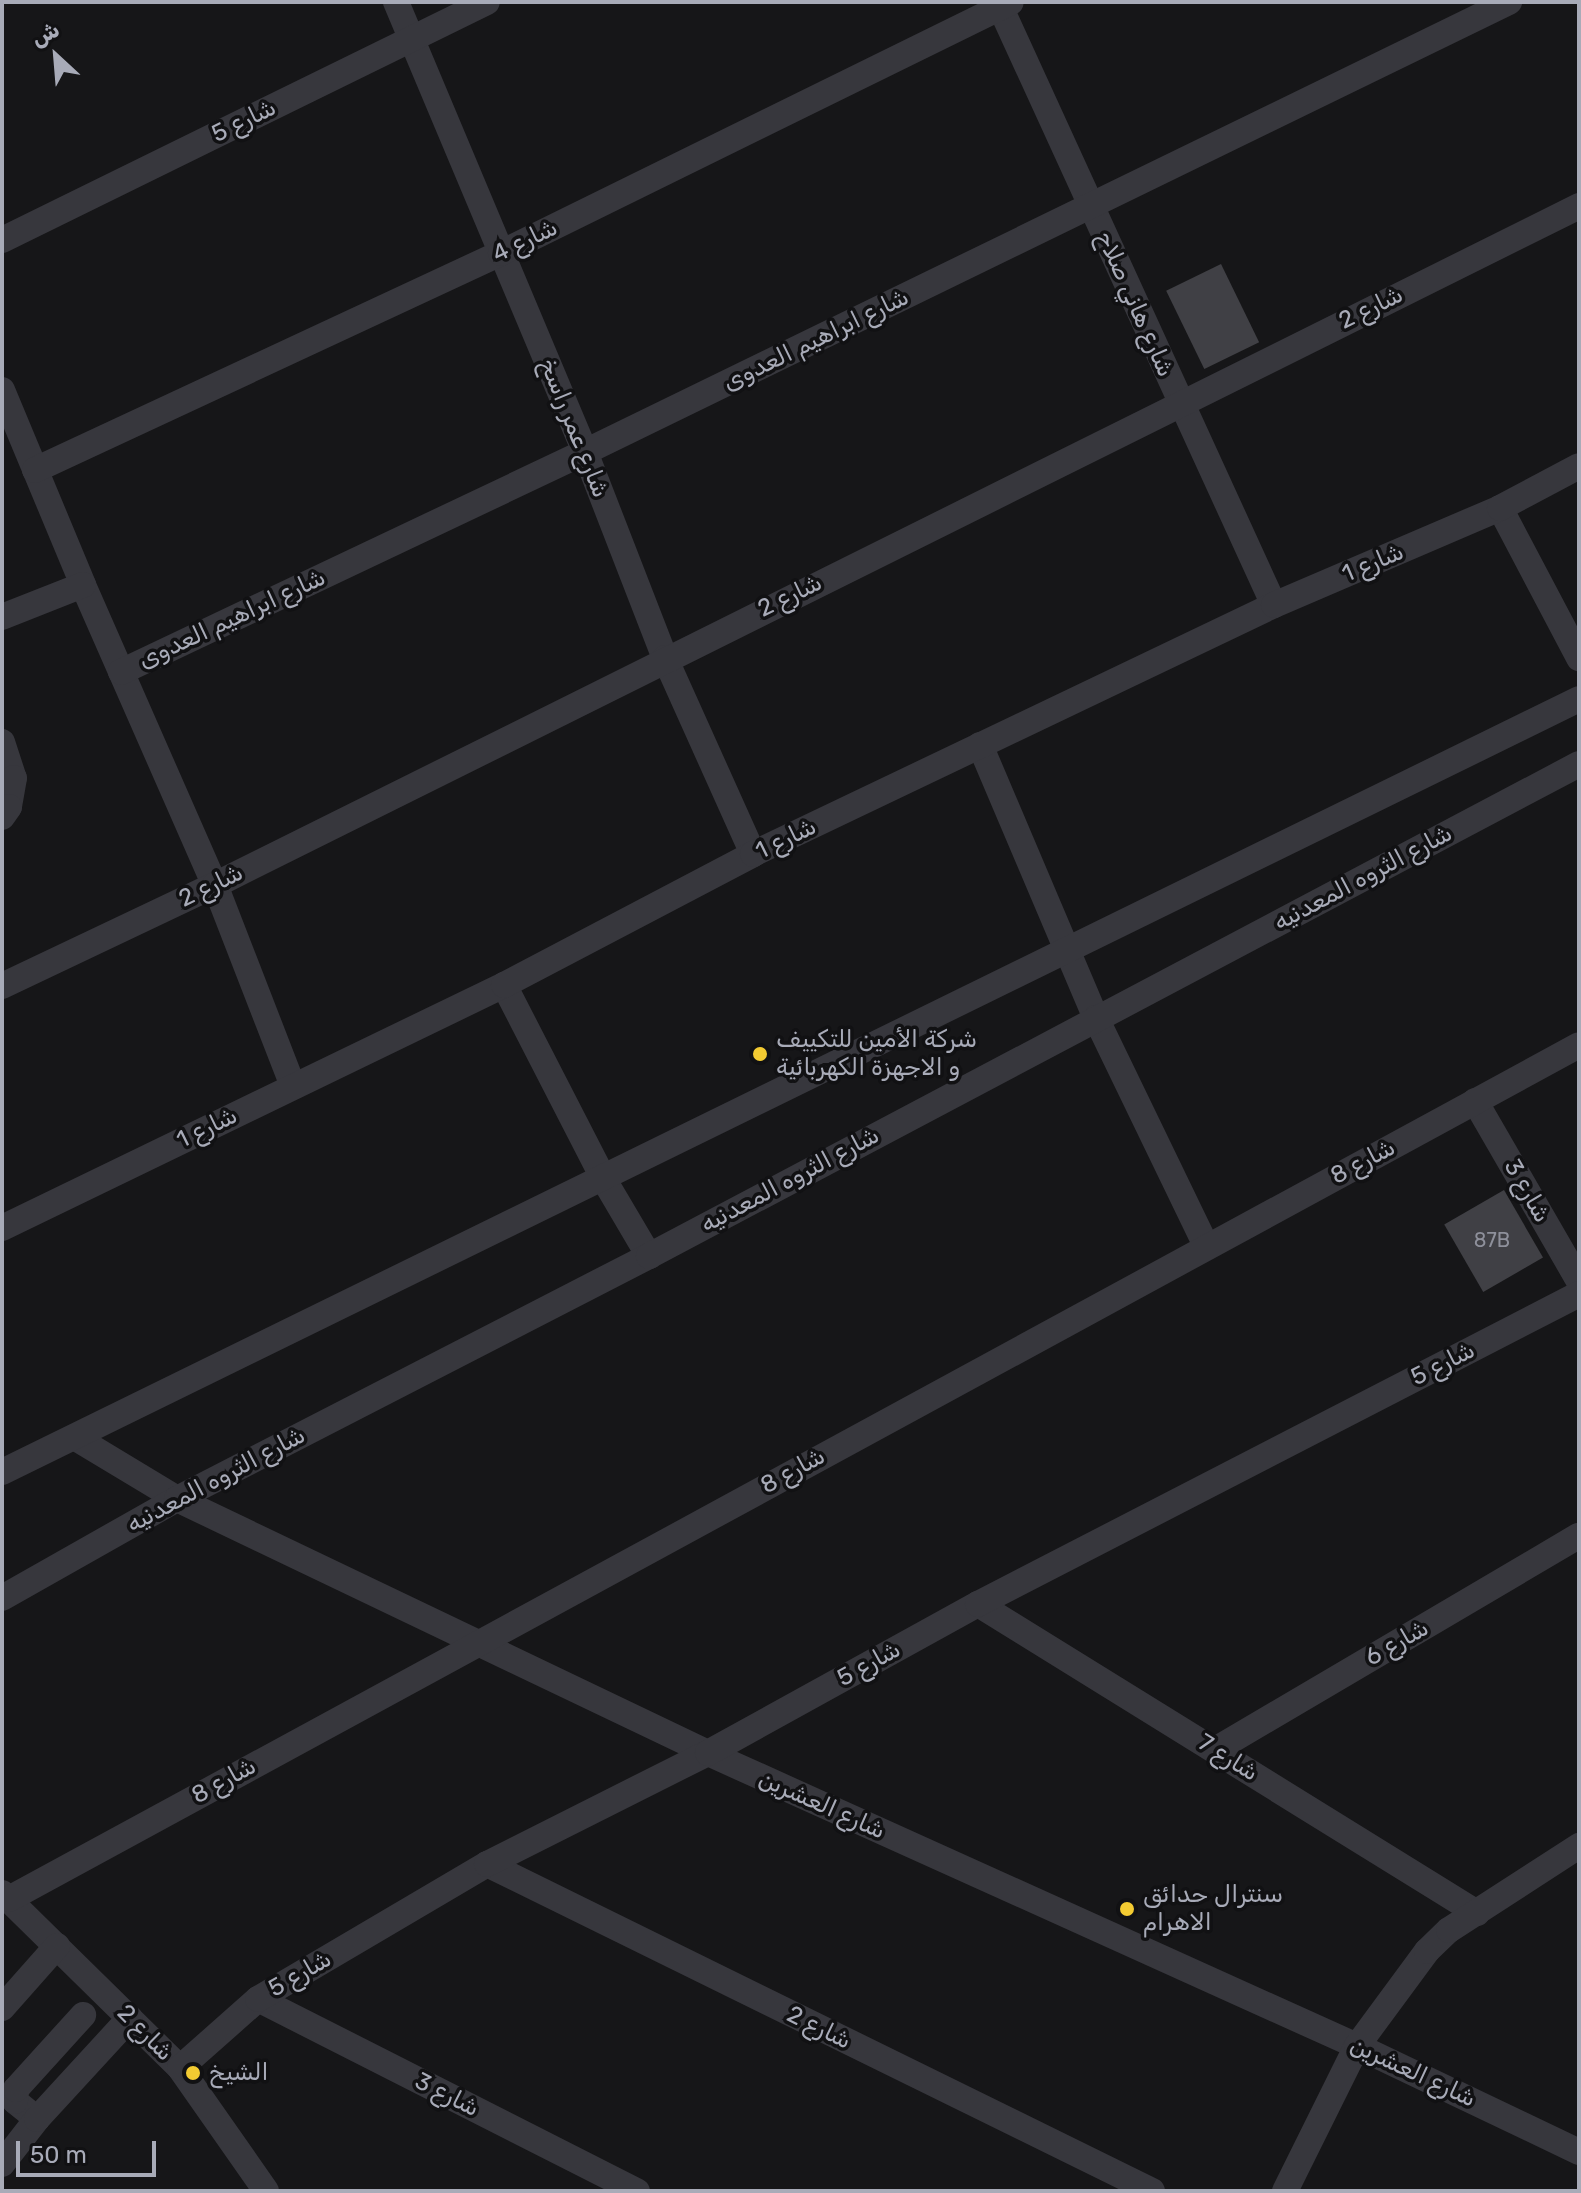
<!DOCTYPE html>
<meta charset="utf-8">
<style>
body{margin:0}
#map{position:relative;width:1581px;height:2193px;overflow:hidden;background:#161618;font-family:Rubik,Vazirmatn,sans-serif}
div>[style]{position:absolute}
[style*='--x']{left:calc(var(--x)*1px);top:calc(var(--y)*1px);width:calc(var(--w)*1px);rotate:calc(var(--a)*1deg)}
.building>*{inset:0;background:#404045;transform-origin:0 0}
.minor>*{height:26px;margin:-13px;padding:0 13px;transform-origin:13px;border-radius:13px;background:#37373d}
.dots>*{width:22px;height:22px;translate:-50% -50%;box-sizing:border-box;border:4px solid #111113;border-radius:50%}
span{translate:-50% -50%;white-space:nowrap;text-align:center;line-height:1.15;-webkit-text-stroke:7px #111113;paint-order:stroke}
.number-label{font-size:20px;color:#8e909b}
.number-label span{-webkit-text-stroke-width:0}
.street-label{font-size:24px;color:#a8abb8}
.poi-label{font-size:24px;color:#a8abb8}
.left{translate:0 -50%;text-align:left}
.frame{position:absolute;inset:0;border:4px solid #a8abb8;pointer-events:none}
.north{position:absolute;left:16px;top:16px;width:80px;height:80px;-webkit-text-stroke:6px #111113;paint-order:stroke;rotate:334deg;font-size:22px;font-weight:700;line-height:32px;text-align:center;color:#a8abb8}
.north::after{content:'';display:block;margin:auto;width:28px;height:36px;background:#a8abb8;clip-path:polygon(50% 0,100% 100%,50% 72%,0 100%)}
.scale{position:absolute;left:16px;top:2141px;width:140px;height:36px;box-sizing:border-box;border:4px solid #a8abb8;border-top:0;padding-left:10px;font-size:24px;line-height:28px;white-space:nowrap;color:#a8abb8;-webkit-text-stroke:6px #111113;paint-order:stroke}
</style>
<div id="map">
<div class="building">
<i style="left:1221px;top:264px;width:87px;height:61px;rotate:64deg"></i>
<i style="left:1504px;top:1190px;width:78px;height:69px;rotate:60deg"></i>
</div>
<div class="minor">
<i style="--x:396;--y:2;--w:488;--a:67.2"></i>
<i style="--x:585;--y:452;--w:221;--a:68.8"></i>
<i style="--x:665;--y:658;--w:215;--a:65.8"></i>
<i style="--x:998;--y:2;--w:663;--a:65.41"></i>
<i style="--x:2;--y:240;--w:540;--a:-26.14"></i>
<i style="--x:2;--y:390;--w:211;--a:67.4"></i>
<i style="--x:83;--y:585;--w:328;--a:66.3"></i>
<i style="--x:215;--y:885;--w:216;--a:68.8"></i>
<i style="--x:35;--y:470;--w:514;--a:-24.97"></i>
<i style="--x:501;--y:253;--w:568;--a:-26.2"></i>
<i style="--x:1500;--y:508;--w:170;--a:62.2"></i>
<i style="--x:2;--y:617;--w:87;--a:-21.6"></i>
<i style="--x:121;--y:672;--w:514;--a:-25.37"></i>
<i style="--x:585;--y:452;--w:1028;--a:-25.97"></i>
<i style="--x:2;--y:742;--w:38;--a:72"></i>
<i style="--x:14;--y:778;--w:29;--a:100"></i>
<i style="--x:9;--y:807;--w:12;--a:125"></i>
<i style="--x:980;--y:745;--w:297;--a:67"></i>
<i style="--x:1096;--y:1018;--w:253;--a:64.2"></i>
<i style="--x:504;--y:985;--w:217;--a:62.8"></i>
<i style="--x:603;--y:1178;--w:91;--a:59.5"></i>
<i style="--x:2;--y:986;--w:236;--a:-25.4"></i>
<i style="--x:215;--y:885;--w:1524;--a:-26.46"></i>
<i style="--x:1475;--y:1101;--w:208;--a:60"></i>
<i style="--x:2;--y:1228;--w:558;--a:-25.83"></i>
<i style="--x:504;--y:985;--w:281;--a:-27.7"></i>
<i style="--x:753;--y:854;--w:577;--a:-25.54"></i>
<i style="--x:1274;--y:605;--w:246;--a:-23.2"></i>
<i style="--x:1500;--y:508;--w:89;--a:-28"></i>
<i style="--x:76;--y:1438;--w:118;--a:31.1"></i>
<i style="--x:177;--y:1499;--w:589;--a:25.56"></i>
<i style="--x:708;--y:1753;--w:712;--a:24.3"></i>
<i style="--x:1357;--y:2046;--w:246;--a:25.5"></i>
<i style="--x:2;--y:1472;--w:1756;--a:-26.11"></i>
<i style="--x:2;--y:1598;--w:201;--a:-29.5"></i>
<i style="--x:177;--y:1499;--w:531;--a:-27.24"></i>
<i style="--x:649;--y:1256;--w:1052;--a:-27.88"></i>
<i style="--x:978;--y:1604;--w:587;--a:31.77"></i>
<i style="--x:1215;--y:1750;--w:422;--a:-30.5"></i>
<i style="--x:487;--y:1864;--w:741;--a:26.18"></i>
<i style="--x:2;--y:1893;--w:250;--a:44.5"></i>
<i style="--x:180;--y:2068;--w:150;--a:55"></i>
<i style="--x:9;--y:1899;--w:1787;--a:-28.54"></i>
<i style="--x:258;--y:1999;--w:425;--a:26.9"></i>
<i style="--x:2;--y:2008;--w:83;--a:-48.4"></i>
<i style="--x:180;--y:2068;--w:104;--a:-41.5"></i>
<i style="--x:258;--y:1999;--w:266;--a:-30.5"></i>
<i style="--x:487;--y:1864;--w:247;--a:-26.7"></i>
<i style="--x:708;--y:1753;--w:308;--a:-28.9"></i>
<i style="--x:978;--y:1604;--w:676;--a:-27.28"></i>
<i style="--x:37;--y:2119;--w:28;--a:-141"></i>
<i style="--x:15;--y:2101;--w:12;--a:-85"></i>
<i style="--x:16;--y:2089;--w:100;--a:-47.8"></i>
<i style="--x:2;--y:2164;--w:57;--a:-52.1"></i>
<i style="--x:37;--y:2119;--w:137;--a:-47.4"></i>
<i style="--x:1285;--y:2191;--w:162;--a:-63.6"></i>
<i style="--x:1357;--y:2046;--w:118;--a:-53.6"></i>
<i style="--x:1427;--y:1951;--w:30;--a:-44"></i>
<i style="--x:1449;--y:1930;--w:155;--a:-32.9"></i>
</div>
<div class="dots">
<i style="left:760px;top:1054px;background:#f3cb32"></i>
<i style="left:1127px;top:1909px;background:#f3cb32"></i>
<i style="left:193px;top:2073px;background:#f3cb32"></i>
</div>
<div class="number-label">
<span style="left:1492px;top:1240px">87B</span>
</div>
<div class="street-label">
<span style="left:244px;top:121px;rotate:-26deg">شارع 5</span>
<span style="left:525px;top:241px;rotate:-26deg">شارع 4</span>
<span style="left:1135px;top:304px;rotate:66deg">شارع هاني صلاح</span>
<span style="left:1371px;top:308px;rotate:-26deg">شارع 2</span>
<span style="left:816px;top:340px;rotate:-26deg">شارع ابراهيم العدوى</span>
<span style="left:574px;top:428px;rotate:68deg">شارع عمر راسخ</span>
<span style="left:1373px;top:563px;rotate:-23deg">شارع 1</span>
<span style="left:790px;top:596px;rotate:-26deg">شارع 2</span>
<span style="left:232px;top:619px;rotate:-25deg">شارع ابراهيم العدوى</span>
<span style="left:786px;top:839px;rotate:-26deg">شارع 1</span>
<span style="left:1363px;top:878px;rotate:-28deg">شارع الثروه المعدنيه</span>
<span style="left:211px;top:886px;rotate:-26deg">شارع 2</span>
<span style="left:207px;top:1128px;rotate:-26deg">شارع 1</span>
<span style="left:1363px;top:1162px;rotate:-28deg">شارع 8</span>
<span style="left:790px;top:1180px;rotate:-28deg">شارع الثروه المعدنيه</span>
<span style="left:1527px;top:1191px;rotate:60deg">شارع 3</span>
<span style="left:1443px;top:1364px;rotate:-27deg">شارع 5</span>
<span style="left:793px;top:1471px;rotate:-29deg">شارع 8</span>
<span style="left:216px;top:1480px;rotate:-28deg">شارع الثروه المعدنيه</span>
<span style="left:1397px;top:1643px;rotate:-30deg">شارع 6</span>
<span style="left:869px;top:1664px;rotate:-29deg">شارع 5</span>
<span style="left:1228px;top:1758px;rotate:32deg">شارع 7</span>
<span style="left:224px;top:1781px;rotate:-29deg">شارع 8</span>
<span style="left:822px;top:1805px;rotate:24deg">شارع العشرين</span>
<span style="left:300px;top:1974px;rotate:-30deg">شارع 5</span>
<span style="left:819px;top:2028px;rotate:26deg">شارع 2</span>
<span style="left:145px;top:2033px;rotate:45deg">شارع 2</span>
<span style="left:1413px;top:2072px;rotate:25deg">شارع العشرين</span>
<span style="left:447px;top:2095px;rotate:27deg">شارع 3</span>
</div>
<div class="poi-label">
<span class="left" style="left:776px;top:1054px">شركة الأمين للتكييف<br>و الاجهزة الكهربائية</span>
<span class="left" style="left:1143px;top:1909px">سنترال حدائق<br>الاهرام</span>
<span class="left" style="left:209px;top:2073px">الشيخ</span>
</div>
<div class="frame"></div>
<div class="north">ش</div>
<div class="scale">50 m</div>
</div>
